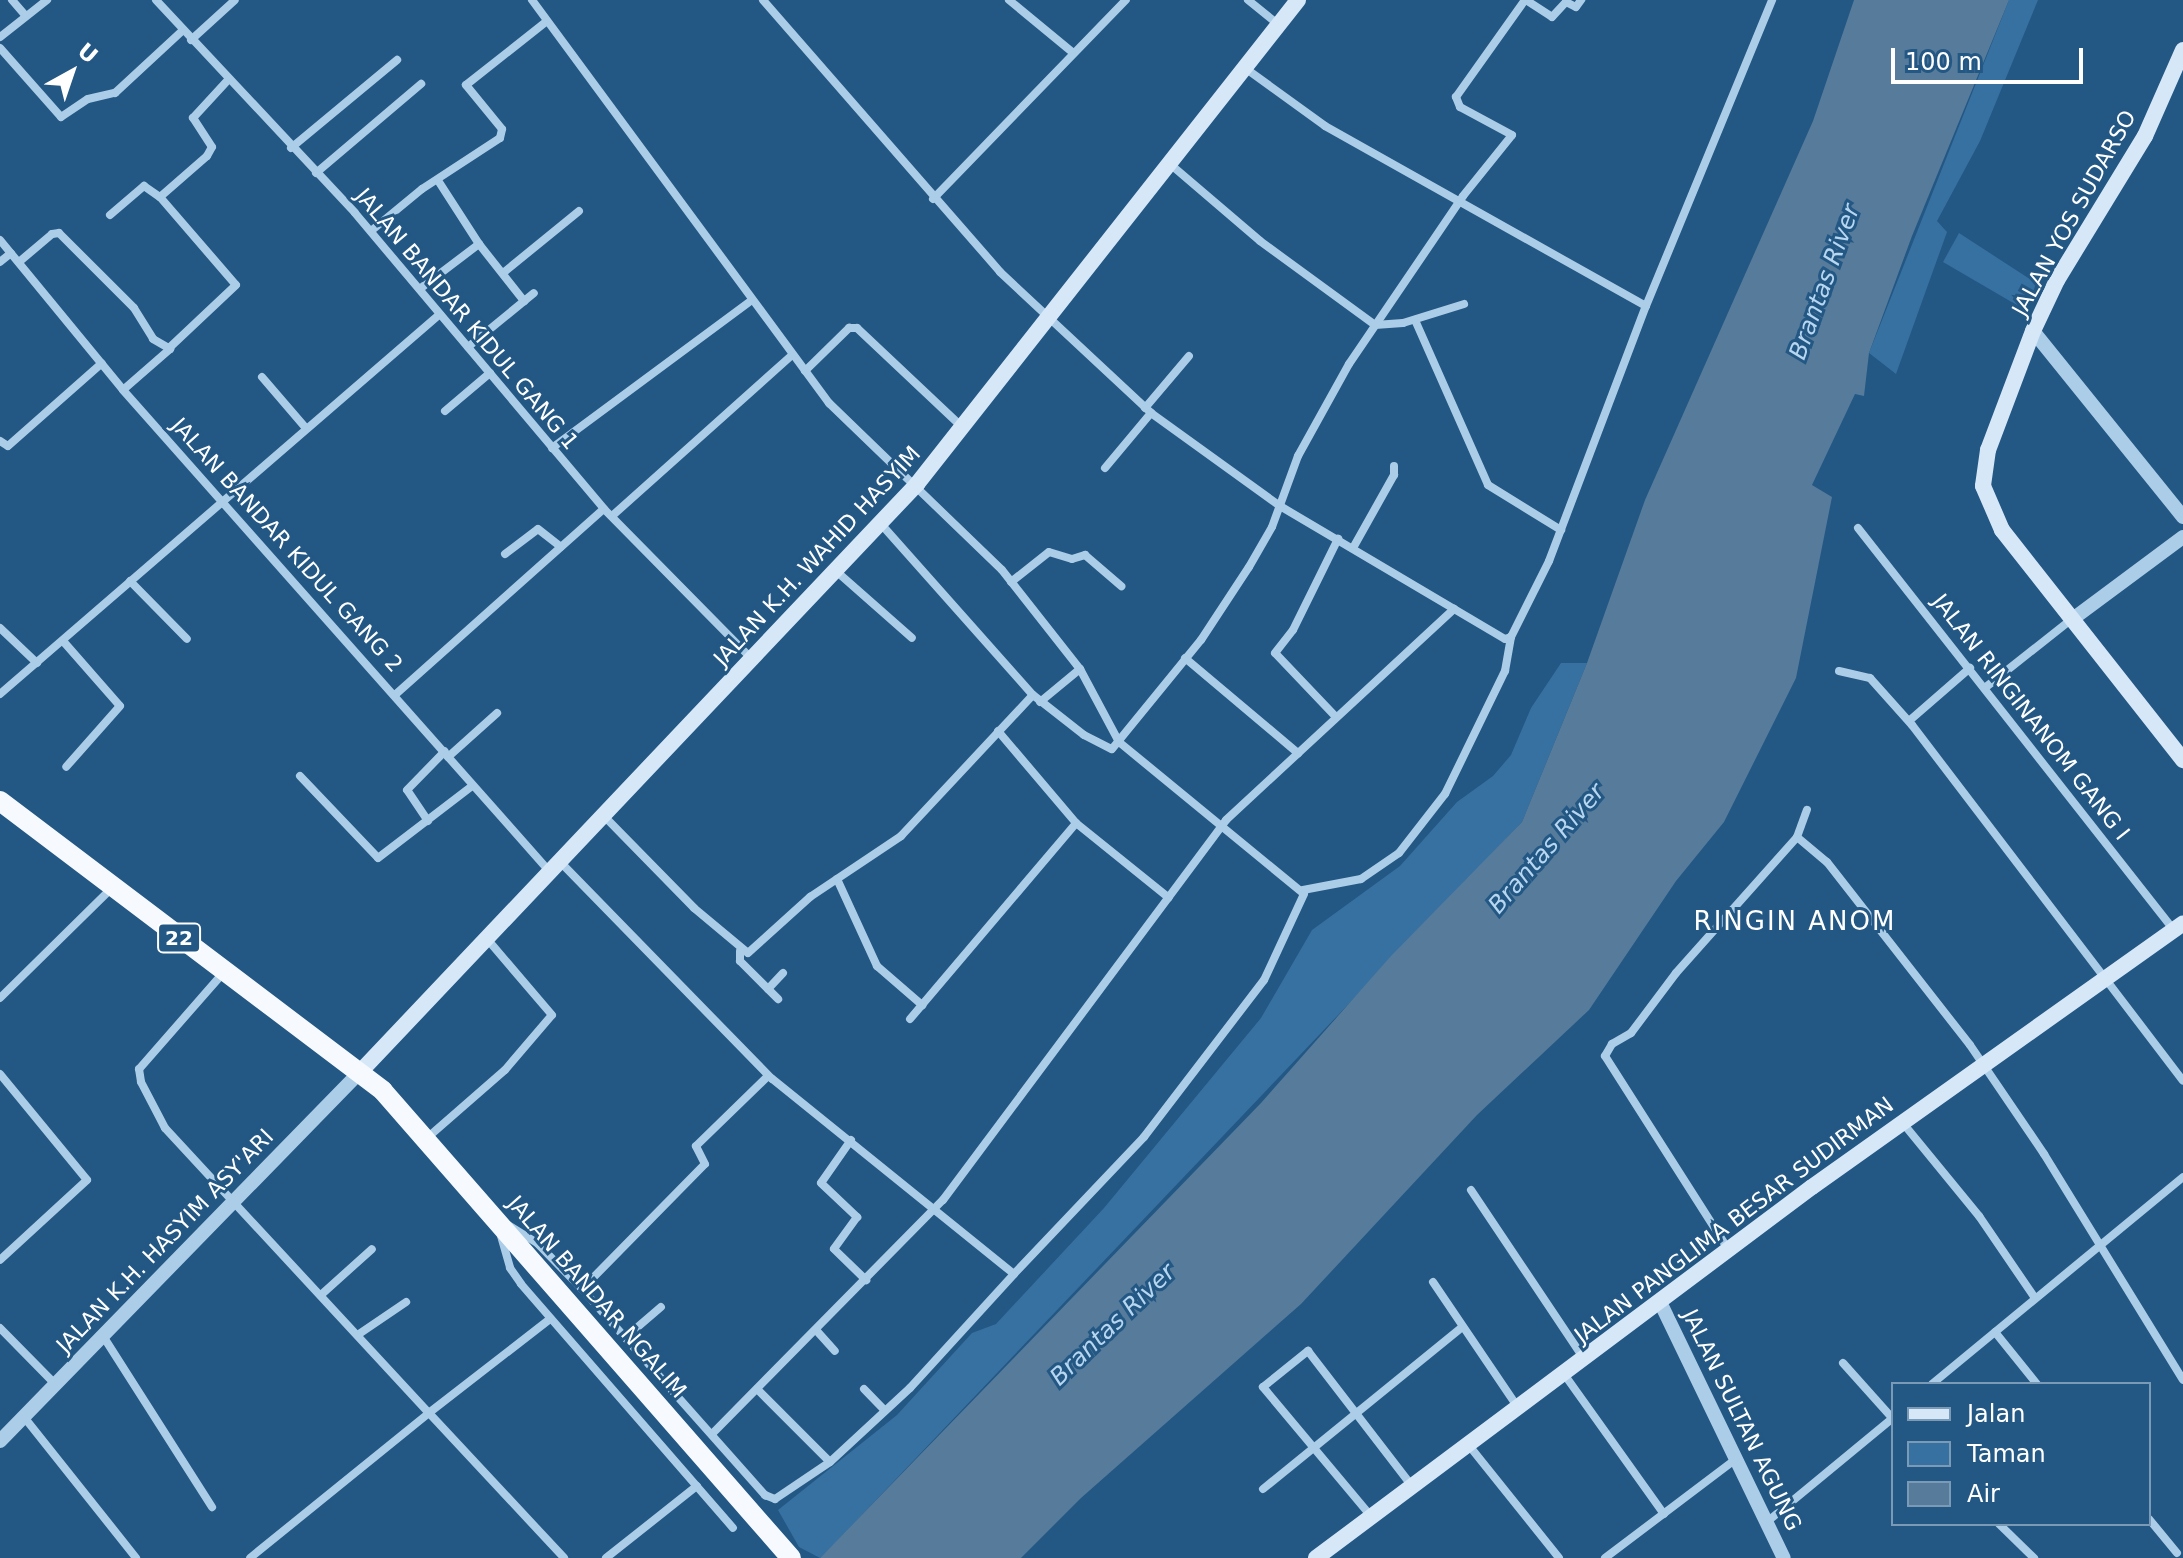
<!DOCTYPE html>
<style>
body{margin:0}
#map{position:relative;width:2183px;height:1558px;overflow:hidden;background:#235784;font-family:"DejaVu Sans",sans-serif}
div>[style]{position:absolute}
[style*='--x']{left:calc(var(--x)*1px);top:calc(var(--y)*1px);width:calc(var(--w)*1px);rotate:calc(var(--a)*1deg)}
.green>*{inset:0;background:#3771a1}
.water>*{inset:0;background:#567b9b}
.minor>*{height:8px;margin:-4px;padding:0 4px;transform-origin:4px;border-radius:4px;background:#accde8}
.tertiary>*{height:14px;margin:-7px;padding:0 7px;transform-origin:7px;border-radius:7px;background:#accde8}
.secondary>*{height:16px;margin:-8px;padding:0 8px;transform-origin:8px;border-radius:8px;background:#d6e7f7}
.trunk>*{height:20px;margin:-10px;padding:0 10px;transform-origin:10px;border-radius:10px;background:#f6fafe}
span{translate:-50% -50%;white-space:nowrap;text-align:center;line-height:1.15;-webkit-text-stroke:6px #235784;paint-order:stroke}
.shield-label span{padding:2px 6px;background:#235784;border:2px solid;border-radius:6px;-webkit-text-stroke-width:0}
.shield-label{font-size:20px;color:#fff;font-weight:700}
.street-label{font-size:22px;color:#fff}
.water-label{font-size:24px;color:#b7d6f0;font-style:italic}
.quarter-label{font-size:26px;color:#fff;letter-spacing:2px}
.legend{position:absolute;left:1891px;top:1382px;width:260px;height:144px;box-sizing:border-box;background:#235784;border:2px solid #7b9ab5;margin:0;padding:10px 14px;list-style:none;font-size:24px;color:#fff}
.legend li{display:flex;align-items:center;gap:16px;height:40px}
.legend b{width:40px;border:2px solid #7b9ab5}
.north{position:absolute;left:32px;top:32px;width:80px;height:80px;-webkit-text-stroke:6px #235784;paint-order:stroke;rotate:40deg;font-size:22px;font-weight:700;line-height:32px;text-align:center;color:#fff}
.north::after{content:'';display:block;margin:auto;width:28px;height:36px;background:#fff;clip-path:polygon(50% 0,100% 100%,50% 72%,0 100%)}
.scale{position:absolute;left:1891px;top:48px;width:192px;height:36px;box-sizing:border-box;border:4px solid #fff;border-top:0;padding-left:10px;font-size:24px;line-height:28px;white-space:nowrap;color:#fff;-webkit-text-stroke:6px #235784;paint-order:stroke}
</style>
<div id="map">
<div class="green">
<i style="clip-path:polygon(2009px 0,2038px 0,1980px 141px,1937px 221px,1947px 232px,1896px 374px,1869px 353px)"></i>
<i style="clip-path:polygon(1959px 233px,2036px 283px,2027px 311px,1943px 262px)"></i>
<i style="clip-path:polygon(1561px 663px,1587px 663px,1522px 822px,837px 1541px,820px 1558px,799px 1547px,778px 1510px,897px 1415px,972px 1333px,996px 1324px,1104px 1208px,1261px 1018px,1312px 930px,1400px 866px,1457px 802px,1493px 776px,1511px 755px,1531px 708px)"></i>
</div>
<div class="water">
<i style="clip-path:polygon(1854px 0,2009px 0,1912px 236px,1869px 353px,1864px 396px,1855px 394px,1812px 485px,1832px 497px,1796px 678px,1724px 822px,1676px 881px,1589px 1010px,1477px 1115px,1301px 1304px,1081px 1498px,1021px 1558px,820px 1558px,1261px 1103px,1391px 956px,1522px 822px,1587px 663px,1645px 500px,1813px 121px)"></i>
</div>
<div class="minor">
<i style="--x:12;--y:0;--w:21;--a:49"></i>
<i style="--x:156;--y:0;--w:291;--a:46.9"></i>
<i style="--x:355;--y:213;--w:387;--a:49.9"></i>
<i style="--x:604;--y:509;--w:211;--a:45.4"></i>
<i style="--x:532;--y:0;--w:501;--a:53.61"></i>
<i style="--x:829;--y:403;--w:240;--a:44"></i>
<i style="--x:1002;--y:570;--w:126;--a:51.8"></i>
<i style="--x:1080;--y:669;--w:83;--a:61.9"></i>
<i style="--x:1119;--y:742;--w:239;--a:39.4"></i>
<i style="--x:1304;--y:894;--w:95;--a:114.9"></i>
<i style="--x:1264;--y:980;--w:198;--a:127.4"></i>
<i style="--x:1144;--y:1137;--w:189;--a:133.5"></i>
<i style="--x:1014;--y:1274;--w:311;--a:-141.1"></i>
<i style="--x:772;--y:1079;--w:303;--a:-134.3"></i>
<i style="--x:763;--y:0;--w:361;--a:48.9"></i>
<i style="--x:1000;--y:272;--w:207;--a:43"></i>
<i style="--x:1151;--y:413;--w:159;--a:35.8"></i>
<i style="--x:1280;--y:506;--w:261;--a:30.6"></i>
<i style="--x:1505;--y:639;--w:6;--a:-18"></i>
<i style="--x:1511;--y:637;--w:85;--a:-63.4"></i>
<i style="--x:1549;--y:561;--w:273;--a:-69.2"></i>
<i style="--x:1646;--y:306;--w:331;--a:-67.6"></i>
<i style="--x:1009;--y:0;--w:82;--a:39.5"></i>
<i style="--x:1248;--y:0;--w:38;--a:39"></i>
<i style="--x:1526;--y:0;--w:31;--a:33"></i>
<i style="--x:1552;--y:17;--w:21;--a:-47"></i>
<i style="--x:1566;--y:2;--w:11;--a:27"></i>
<i style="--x:1576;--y:7;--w:9;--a:-54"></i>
<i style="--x:0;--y:37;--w:60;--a:-38.2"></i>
<i style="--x:191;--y:40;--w:59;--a:-42.3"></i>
<i style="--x:0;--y:48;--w:92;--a:48.5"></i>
<i style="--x:61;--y:117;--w:32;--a:-34"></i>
<i style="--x:88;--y:99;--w:28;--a:-13"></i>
<i style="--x:115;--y:93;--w:93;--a:-42.8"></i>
<i style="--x:1245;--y:68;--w:99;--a:35.9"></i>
<i style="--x:1325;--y:126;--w:368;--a:29.3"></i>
<i style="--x:291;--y:148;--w:138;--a:-39.7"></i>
<i style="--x:1170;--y:164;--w:118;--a:40.5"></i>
<i style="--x:1260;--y:241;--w:142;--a:36.1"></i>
<i style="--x:1375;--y:325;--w:28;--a:-4"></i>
<i style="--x:1403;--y:323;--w:64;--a:-17.3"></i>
<i style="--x:316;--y:173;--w:138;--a:-40.3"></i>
<i style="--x:160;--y:197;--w:116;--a:49.2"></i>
<i style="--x:236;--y:285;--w:93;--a:136.7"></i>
<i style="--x:933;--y:199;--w:277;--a:-45.9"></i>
<i style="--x:110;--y:215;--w:45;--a:-40.5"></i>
<i style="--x:144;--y:186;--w:19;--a:35"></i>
<i style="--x:160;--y:197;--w:62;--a:-41.1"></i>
<i style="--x:207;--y:156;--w:10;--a:-61"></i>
<i style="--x:212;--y:147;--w:35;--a:-123"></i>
<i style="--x:193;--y:118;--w:52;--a:-47.4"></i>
<i style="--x:371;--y:231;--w:66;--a:-39.5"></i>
<i style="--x:422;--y:189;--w:93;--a:-33.2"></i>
<i style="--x:500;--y:138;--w:9;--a:-77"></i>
<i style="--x:502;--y:129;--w:57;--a:-129.3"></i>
<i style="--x:466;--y:85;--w:103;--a:-38.3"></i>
<i style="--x:0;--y:240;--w:194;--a:50.6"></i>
<i style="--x:123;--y:390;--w:644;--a:48.46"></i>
<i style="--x:479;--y:244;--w:73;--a:51.7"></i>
<i style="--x:0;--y:262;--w:14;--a:-39"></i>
<i style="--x:19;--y:262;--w:43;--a:-40.3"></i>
<i style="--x:52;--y:234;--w:7;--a:-8"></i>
<i style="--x:59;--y:233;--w:106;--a:45"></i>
<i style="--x:134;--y:308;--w:36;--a:58"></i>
<i style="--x:153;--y:339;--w:20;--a:30"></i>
<i style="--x:170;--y:349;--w:62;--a:138.9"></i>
<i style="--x:503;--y:273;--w:98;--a:-39.2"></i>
<i style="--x:421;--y:288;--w:73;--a:-37.2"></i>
<i style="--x:479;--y:244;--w:74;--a:-122.8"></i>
<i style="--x:1415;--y:320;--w:180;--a:66.1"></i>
<i style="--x:1488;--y:485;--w:86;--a:31.7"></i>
<i style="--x:468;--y:347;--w:85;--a:-39.3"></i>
<i style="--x:805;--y:371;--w:62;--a:-44.3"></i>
<i style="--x:849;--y:328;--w:8;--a:0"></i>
<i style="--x:857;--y:328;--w:144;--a:43.3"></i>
<i style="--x:262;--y:377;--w:66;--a:49.3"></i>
<i style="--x:1145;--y:408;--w:68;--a:-49.8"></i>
<i style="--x:445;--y:411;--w:59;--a:-40.2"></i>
<i style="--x:0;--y:441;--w:9;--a:32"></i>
<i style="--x:8;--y:446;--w:125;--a:-41.4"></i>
<i style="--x:552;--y:448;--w:249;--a:-36.5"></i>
<i style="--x:1105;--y:468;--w:72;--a:-50.1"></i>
<i style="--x:612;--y:516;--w:241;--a:-41.8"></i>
<i style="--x:881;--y:524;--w:229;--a:48.4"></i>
<i style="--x:1033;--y:695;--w:65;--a:38.1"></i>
<i style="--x:1084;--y:735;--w:31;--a:27"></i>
<i style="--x:1112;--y:749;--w:141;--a:-50.8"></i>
<i style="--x:1201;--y:640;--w:87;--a:-56.7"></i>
<i style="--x:1249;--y:567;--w:46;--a:-60.1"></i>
<i style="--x:1272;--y:527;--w:76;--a:-69.9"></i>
<i style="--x:1298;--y:456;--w:105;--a:-61"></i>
<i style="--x:1349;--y:364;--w:203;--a:-55.8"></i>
<i style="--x:1463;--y:196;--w:78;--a:-51.2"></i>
<i style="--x:1512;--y:135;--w:59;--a:-151.7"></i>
<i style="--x:1460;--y:107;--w:11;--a:-112"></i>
<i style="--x:1456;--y:97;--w:119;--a:-54.6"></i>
<i style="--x:1858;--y:528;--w:510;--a:51.85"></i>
<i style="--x:1353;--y:548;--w:84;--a:-60.7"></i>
<i style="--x:1394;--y:475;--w:9;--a:-90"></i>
<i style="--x:505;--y:554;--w:41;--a:-37.1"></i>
<i style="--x:538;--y:529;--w:29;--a:38"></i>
<i style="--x:836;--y:571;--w:101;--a:41.4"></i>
<i style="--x:130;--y:581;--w:81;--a:45.5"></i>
<i style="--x:1011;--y:582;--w:48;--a:-38.3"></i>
<i style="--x:1049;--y:552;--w:24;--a:17"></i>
<i style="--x:1072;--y:559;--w:14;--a:-17"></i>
<i style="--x:1085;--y:555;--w:48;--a:40.7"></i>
<i style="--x:0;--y:628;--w:51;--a:43.4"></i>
<i style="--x:63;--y:641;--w:86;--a:48.8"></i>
<i style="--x:120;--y:706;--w:81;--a:131.5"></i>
<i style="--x:1185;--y:658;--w:148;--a:40.1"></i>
<i style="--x:1839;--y:671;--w:32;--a:13"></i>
<i style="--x:1870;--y:678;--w:63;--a:48.2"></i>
<i style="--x:1912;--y:725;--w:447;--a:52.7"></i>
<i style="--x:1986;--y:687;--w:111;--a:-38.4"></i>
<i style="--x:0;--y:694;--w:581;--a:-40.82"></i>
<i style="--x:396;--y:694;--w:278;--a:-41.7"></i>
<i style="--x:1040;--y:702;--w:52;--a:-39.5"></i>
<i style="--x:1336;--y:717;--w:88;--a:-133.6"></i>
<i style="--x:1275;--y:653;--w:29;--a:-52"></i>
<i style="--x:1293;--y:630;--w:102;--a:-63.7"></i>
<i style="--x:1909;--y:721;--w:81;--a:-41"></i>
<i style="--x:998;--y:731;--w:121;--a:49.7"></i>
<i style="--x:1076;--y:823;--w:119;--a:38.9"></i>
<i style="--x:448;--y:757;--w:66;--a:-41.9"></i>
<i style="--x:300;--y:776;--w:113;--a:46.4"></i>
<i style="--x:378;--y:858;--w:117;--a:-37.4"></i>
<i style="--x:604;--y:816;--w:129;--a:45.6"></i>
<i style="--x:694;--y:908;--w:70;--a:39.8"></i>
<i style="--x:748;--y:953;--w:84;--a:-42.1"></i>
<i style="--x:810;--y:897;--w:110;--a:-33.8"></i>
<i style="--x:901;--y:836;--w:193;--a:-46.9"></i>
<i style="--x:428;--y:821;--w:37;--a:-124"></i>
<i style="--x:407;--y:790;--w:54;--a:-45.7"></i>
<i style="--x:1797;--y:837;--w:39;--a:40"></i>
<i style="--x:1827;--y:862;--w:232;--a:52"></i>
<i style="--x:1970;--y:1045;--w:132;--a:55.8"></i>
<i style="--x:2044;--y:1154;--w:265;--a:58.4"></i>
<i style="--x:837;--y:879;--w:96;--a:65.3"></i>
<i style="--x:877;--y:966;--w:60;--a:40.9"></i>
<i style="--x:1303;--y:890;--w:59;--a:-10.7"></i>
<i style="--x:1361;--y:879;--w:46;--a:-34.4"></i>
<i style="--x:1399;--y:853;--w:75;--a:-52.1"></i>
<i style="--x:1445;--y:794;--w:137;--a:-64"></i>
<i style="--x:1505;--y:671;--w:35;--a:-80"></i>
<i style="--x:740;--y:951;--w:10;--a:90"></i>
<i style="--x:740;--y:961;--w:54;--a:45"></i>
<i style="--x:224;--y:972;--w:129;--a:131.2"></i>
<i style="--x:139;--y:1069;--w:13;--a:81"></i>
<i style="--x:141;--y:1082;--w:52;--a:62.4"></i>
<i style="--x:165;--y:1128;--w:388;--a:47.2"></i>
<i style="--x:429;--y:1413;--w:230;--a:141"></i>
<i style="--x:768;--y:989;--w:22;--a:-47"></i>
<i style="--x:0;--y:998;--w:157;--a:-44.5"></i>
<i style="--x:910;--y:1019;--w:257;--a:-49.7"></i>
<i style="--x:0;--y:1074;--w:137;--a:50.6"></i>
<i style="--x:87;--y:1180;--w:118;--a:137.4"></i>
<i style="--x:1902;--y:1122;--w:122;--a:50.7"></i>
<i style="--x:1979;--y:1216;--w:99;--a:55.7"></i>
<i style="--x:427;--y:1138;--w:103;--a:-41.1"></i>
<i style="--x:505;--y:1070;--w:72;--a:-49.5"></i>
<i style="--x:552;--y:1015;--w:100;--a:-130.5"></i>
<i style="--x:851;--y:1140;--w:52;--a:124.9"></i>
<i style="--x:821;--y:1183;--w:50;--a:43.4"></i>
<i style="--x:857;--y:1217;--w:39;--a:126"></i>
<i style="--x:834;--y:1249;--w:45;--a:44.1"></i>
<i style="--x:1471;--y:1190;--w:203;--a:56.2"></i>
<i style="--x:505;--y:1223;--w:39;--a:32"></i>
<i style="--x:538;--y:1244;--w:63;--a:45.6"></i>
<i style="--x:582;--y:1289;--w:276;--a:48.4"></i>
<i style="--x:765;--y:1495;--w:11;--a:22"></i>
<i style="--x:775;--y:1499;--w:66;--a:-33.9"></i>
<i style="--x:830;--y:1462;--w:109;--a:-42.8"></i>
<i style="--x:910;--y:1388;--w:154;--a:-47.6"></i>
<i style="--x:501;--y:1236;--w:33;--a:74"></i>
<i style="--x:510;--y:1268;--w:19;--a:55"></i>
<i style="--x:521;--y:1284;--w:323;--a:49"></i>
<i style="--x:1728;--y:1249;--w:229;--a:-122.5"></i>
<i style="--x:1605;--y:1056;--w:14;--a:-60"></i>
<i style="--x:1612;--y:1044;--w:22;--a:-30"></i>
<i style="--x:1631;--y:1033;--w:75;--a:-53.1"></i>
<i style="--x:1676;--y:973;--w:182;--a:-48.3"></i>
<i style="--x:1797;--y:837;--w:29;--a:-70"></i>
<i style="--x:1433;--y:1282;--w:150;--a:55.9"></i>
<i style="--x:582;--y:1289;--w:175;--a:-45.5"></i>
<i style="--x:705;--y:1164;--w:20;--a:-117"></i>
<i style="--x:696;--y:1146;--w:100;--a:-44.2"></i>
<i style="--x:322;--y:1294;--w:67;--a:-42"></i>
<i style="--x:550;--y:1319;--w:153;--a:142.2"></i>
<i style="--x:429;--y:1413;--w:198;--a:47"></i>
<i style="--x:0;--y:1328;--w:78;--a:45.5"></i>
<i style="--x:816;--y:1330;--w:28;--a:48"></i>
<i style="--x:1995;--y:1332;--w:67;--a:51.1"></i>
<i style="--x:359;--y:1334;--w:57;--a:-34.2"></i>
<i style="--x:103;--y:1336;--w:203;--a:57.5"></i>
<i style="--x:626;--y:1337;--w:46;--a:-40.6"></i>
<i style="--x:1843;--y:1363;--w:75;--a:48.2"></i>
<i style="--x:1564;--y:1374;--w:172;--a:54.5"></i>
<i style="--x:1932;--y:1384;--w:325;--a:-39.5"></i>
<i style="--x:757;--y:1389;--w:103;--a:45"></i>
<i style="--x:864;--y:1389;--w:30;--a:46"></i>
<i style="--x:24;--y:1417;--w:180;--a:51.5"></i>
<i style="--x:712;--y:1434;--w:329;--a:-45.4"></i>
<i style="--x:943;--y:1200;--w:474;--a:-53.3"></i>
<i style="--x:1226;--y:820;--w:311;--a:-42.8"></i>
<i style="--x:1467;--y:1443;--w:147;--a:51.3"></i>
<i style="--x:1263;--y:1489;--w:257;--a:-39.1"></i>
<i style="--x:1370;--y:1515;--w:167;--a:-129.9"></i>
<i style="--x:1263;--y:1387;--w:58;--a:-38.7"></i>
<i style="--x:1308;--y:1351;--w:170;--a:52.4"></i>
<i style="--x:2149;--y:1519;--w:44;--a:50.5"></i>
<i style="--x:1768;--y:1521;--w:162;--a:-39.5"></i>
<i style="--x:1999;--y:1524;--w:49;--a:44.2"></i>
<i style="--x:606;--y:1558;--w:116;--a:-38.4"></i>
<i style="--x:1605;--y:1558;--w:164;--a:-37.1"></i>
</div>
<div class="tertiary">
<i style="--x:2033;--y:331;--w:239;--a:51.1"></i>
<i style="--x:2074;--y:618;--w:136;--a:-36.6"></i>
<i style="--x:1660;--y:1302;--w:284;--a:64.2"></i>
<i style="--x:0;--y:1441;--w:517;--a:-45.71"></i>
</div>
<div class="secondary">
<i style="--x:2183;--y:50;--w:94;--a:113.8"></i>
<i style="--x:2145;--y:136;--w:169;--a:121.4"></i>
<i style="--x:2057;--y:280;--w:56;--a:115.2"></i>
<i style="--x:2033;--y:331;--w:127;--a:110.7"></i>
<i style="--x:1988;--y:450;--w:36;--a:98"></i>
<i style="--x:1983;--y:486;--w:48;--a:66.6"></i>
<i style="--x:2002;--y:530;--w:293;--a:51.8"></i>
<i style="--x:361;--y:1071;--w:809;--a:-46.55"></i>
<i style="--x:917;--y:484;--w:616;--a:-51.79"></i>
<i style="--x:1316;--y:1558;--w:619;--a:-36.8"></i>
<i style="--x:1812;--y:1187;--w:455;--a:-35.4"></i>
</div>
<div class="trunk">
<i style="--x:0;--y:801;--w:480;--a:37.1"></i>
<i style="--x:383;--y:1091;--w:620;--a:48.86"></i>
</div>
<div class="shield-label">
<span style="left:179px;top:938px">22</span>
</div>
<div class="street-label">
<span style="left:2074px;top:213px;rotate:-61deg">JALAN YOS SUDARSO</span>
<span style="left:467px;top:319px;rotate:50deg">JALAN BANDAR KIDUL GANG 1</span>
<span style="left:287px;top:545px;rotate:48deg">JALAN BANDAR KIDUL GANG 2</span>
<span style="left:817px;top:556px;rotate:-47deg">JALAN K.H. WAHID HASYIM</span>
<span style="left:2031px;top:717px;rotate:52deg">JALAN RINGINANOM GANG I</span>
<span style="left:1734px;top:1220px;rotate:-37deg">JALAN PANGLIMA BESAR SUDIRMAN</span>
<span style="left:165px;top:1241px;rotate:-46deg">JALAN K.H. HASYIM ASY'ARI</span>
<span style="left:597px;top:1297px;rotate:49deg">JALAN BANDAR NGALIM</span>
<span style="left:1742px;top:1420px;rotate:64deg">JALAN SULTAN AGUNG</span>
</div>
<div class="water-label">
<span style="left:1825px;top:282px;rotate:-70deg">Brantas River</span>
<span style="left:1547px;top:849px;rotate:-49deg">Brantas River</span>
<span style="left:1113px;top:1325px;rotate:-44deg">Brantas River</span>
</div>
<div class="quarter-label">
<span style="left:1795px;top:922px">RINGIN ANOM</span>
</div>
<ul class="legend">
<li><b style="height:10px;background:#d6e7f7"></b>Jalan</li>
<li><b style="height:22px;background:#3771a1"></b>Taman</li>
<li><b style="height:22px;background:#567b9b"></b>Air</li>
</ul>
<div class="north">U</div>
<div class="scale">100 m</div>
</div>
